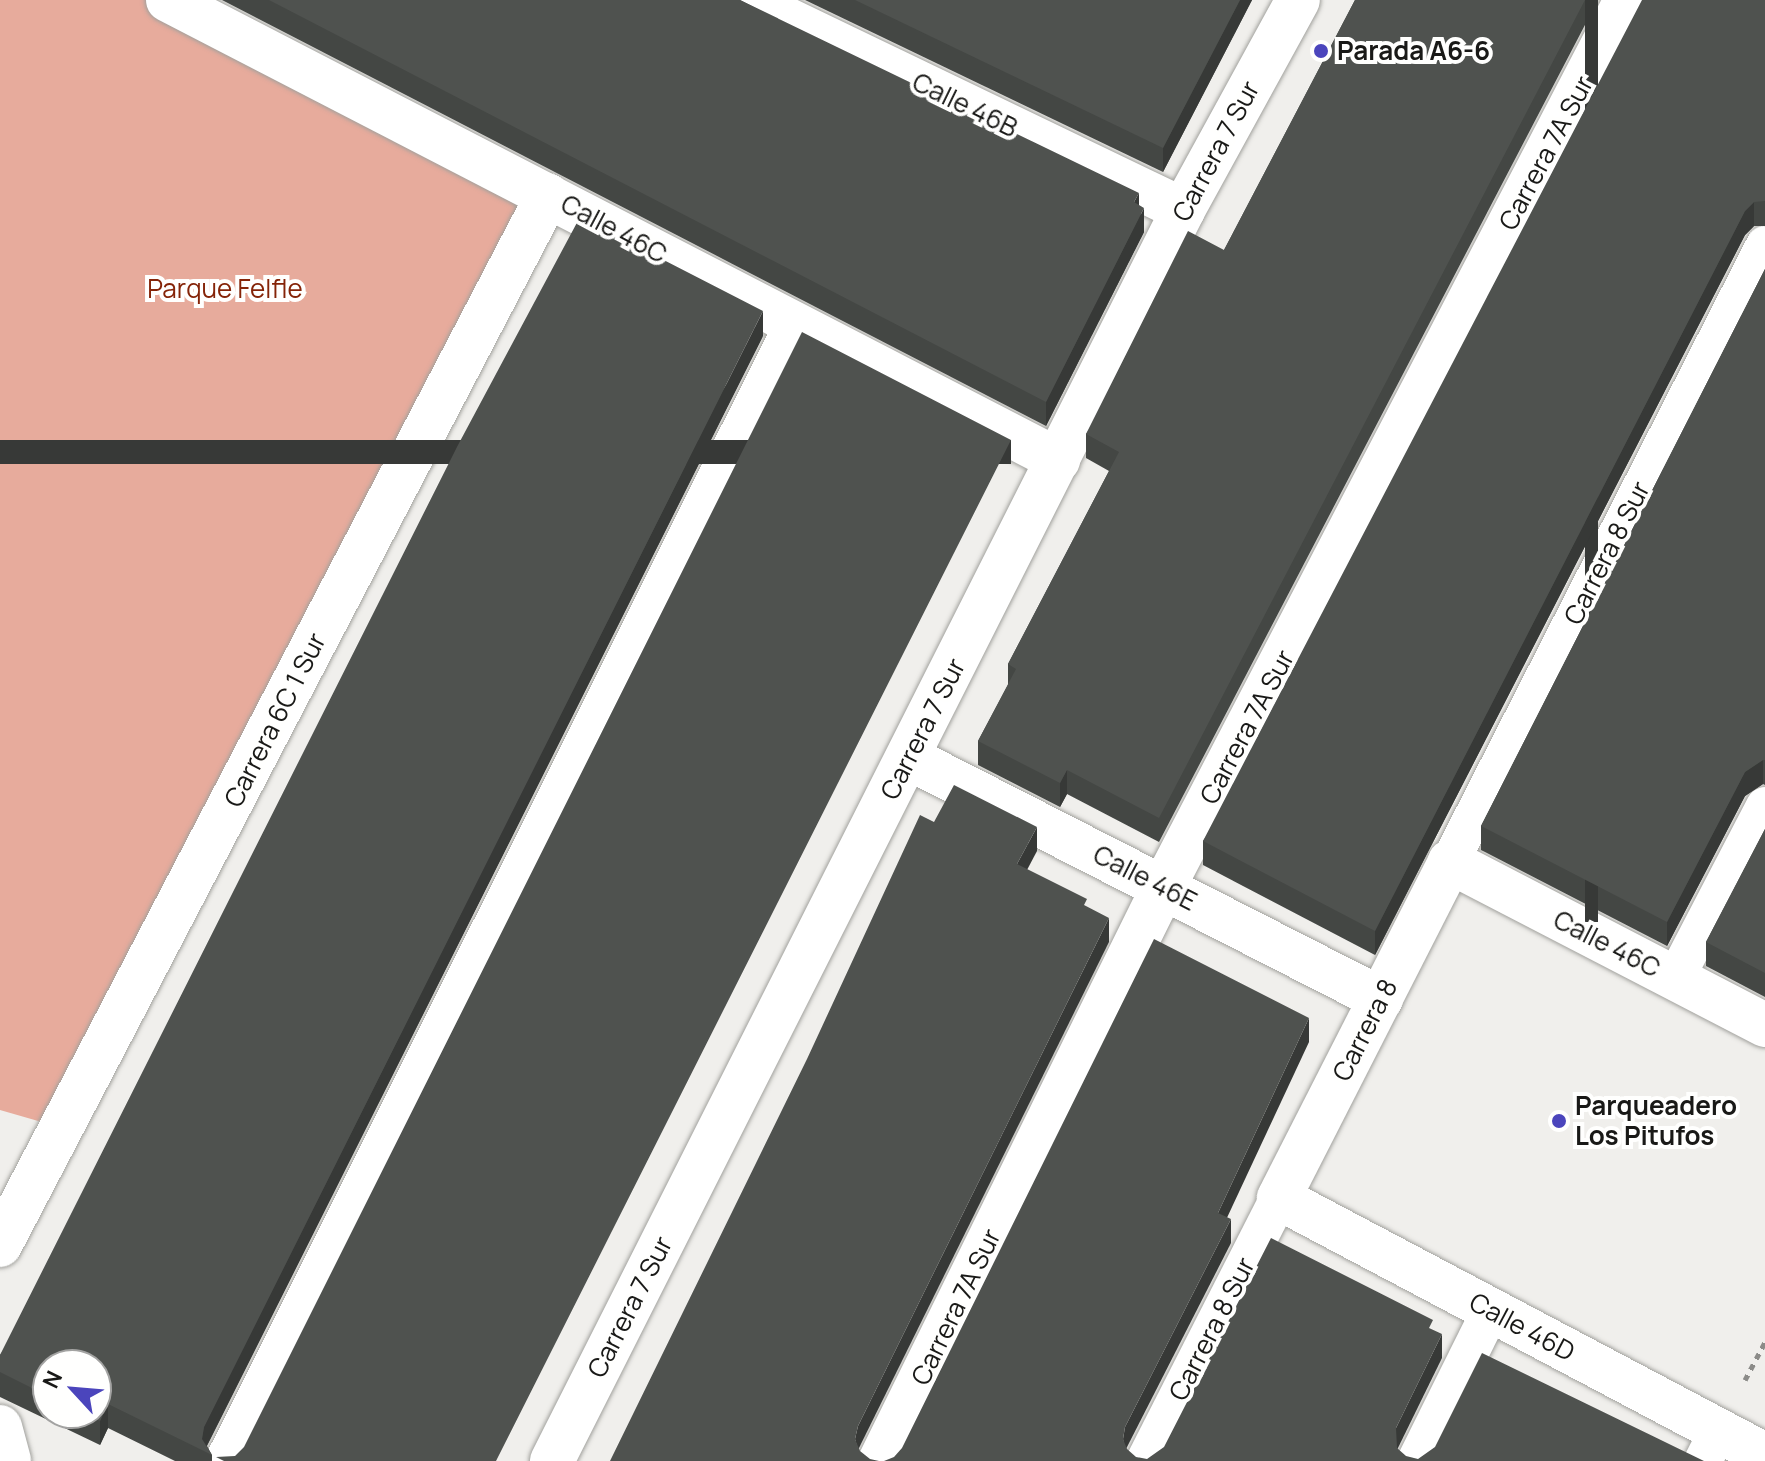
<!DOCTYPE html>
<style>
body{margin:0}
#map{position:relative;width:1765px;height:1461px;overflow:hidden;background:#f0efec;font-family:Manrope,sans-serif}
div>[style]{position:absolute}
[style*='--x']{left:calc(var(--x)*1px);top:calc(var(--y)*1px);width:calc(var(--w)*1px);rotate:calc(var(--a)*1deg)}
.green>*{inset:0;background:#e7ab9c}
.path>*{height:5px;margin-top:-2.5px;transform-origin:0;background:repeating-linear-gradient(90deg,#8b8b88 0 6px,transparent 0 12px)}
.roads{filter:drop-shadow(0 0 2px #a1a19d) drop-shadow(0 0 2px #a1a19d)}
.service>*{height:38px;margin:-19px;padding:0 19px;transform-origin:19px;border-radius:19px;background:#fff}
.minor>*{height:44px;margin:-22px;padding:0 22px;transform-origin:22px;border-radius:22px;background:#fff}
.wall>*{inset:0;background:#444744}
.shaded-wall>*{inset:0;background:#373937;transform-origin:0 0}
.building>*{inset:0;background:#4f524f}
.dots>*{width:22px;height:22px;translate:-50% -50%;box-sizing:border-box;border:4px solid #fffffe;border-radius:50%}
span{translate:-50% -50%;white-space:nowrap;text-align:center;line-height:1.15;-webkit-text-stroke:8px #fffffe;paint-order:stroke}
.poi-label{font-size:26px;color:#191917;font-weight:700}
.left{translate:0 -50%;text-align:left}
.street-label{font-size:26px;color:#191917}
.park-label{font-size:26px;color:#852408}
.north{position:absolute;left:32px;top:1349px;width:80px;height:80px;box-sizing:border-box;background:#fffffe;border:2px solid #a3a3a2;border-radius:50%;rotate:296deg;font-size:22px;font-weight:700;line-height:32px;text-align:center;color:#191917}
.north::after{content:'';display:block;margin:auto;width:28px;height:36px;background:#4b45bc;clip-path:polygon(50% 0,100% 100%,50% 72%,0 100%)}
</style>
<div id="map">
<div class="green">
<i style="clip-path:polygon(0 0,153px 0,528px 190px,52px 1125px,0 1110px)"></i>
</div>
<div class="path">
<i style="--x:1745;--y:1380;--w:43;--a:-62.2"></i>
</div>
<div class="roads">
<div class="service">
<i style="--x:1450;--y:862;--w:693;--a:-62.95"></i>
<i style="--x:1675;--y:979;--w:195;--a:-62.5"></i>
<i style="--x:224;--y:1461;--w:1273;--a:-63.39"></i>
<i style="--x:1145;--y:1461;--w:295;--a:-63"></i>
<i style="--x:1416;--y:1461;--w:169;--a:-63.6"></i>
<i style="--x:1703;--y:1461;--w:34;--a:-63"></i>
</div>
<div class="minor">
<i style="--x:168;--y:0;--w:1002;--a:27.33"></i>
<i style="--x:747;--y:0;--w:484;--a:25.7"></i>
<i style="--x:909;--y:758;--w:530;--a:27.05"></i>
<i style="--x:1765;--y:1025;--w:355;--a:-152.6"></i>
<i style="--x:1450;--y:862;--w:377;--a:117"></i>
<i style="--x:1279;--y:1198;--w:550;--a:27.87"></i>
<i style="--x:0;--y:1245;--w:1184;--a:-62.44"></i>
<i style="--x:0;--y:1427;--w:35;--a:75"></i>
<i style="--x:552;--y:1461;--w:1401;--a:-63.23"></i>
<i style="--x:1183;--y:210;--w:239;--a:-61.3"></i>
<i style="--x:880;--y:1461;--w:639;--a:-63.72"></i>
<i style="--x:1163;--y:888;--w:1001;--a:-62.46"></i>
</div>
</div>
<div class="wall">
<i style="clip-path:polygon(222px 0,740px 0,1139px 205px,1144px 232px,1046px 426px)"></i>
<i style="clip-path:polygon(805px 0,1252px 0,1163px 172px)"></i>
<i style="clip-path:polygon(1355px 0,1598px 0,1159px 842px,1067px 794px,1060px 807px,978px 765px,978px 741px,1008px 685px,1008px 664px,1109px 471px,1086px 458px,1086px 434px,1224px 250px)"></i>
<i style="clip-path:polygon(1765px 0,1765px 226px,1754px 226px,1745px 235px,1375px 955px,1203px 865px,1203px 841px)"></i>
<i style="clip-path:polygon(1765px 269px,1765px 785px,1763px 784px,1745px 796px,1667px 946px,1481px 850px,1481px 826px)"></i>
<i style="clip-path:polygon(evenodd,763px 336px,207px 1446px,212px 1455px,212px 1461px,175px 1461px,108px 1428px,100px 1445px,0 1397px,0 1355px,763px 336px,48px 1365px,96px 1413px,48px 1413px,48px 1365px)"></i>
<i style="clip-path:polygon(1765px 829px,1765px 997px,1706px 966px,1706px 942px)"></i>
</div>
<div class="shaded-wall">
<i style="clip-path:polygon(1240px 0,1252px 0,1163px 172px,1163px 148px)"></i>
<i style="left:1585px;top:0;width:13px;height:922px"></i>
<i style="clip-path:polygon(1139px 193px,1139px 217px,1134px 202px)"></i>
<i style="clip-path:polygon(1754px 202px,1754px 226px,1745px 235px,1375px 955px,1375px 931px,1745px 211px)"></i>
<i style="clip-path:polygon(1144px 208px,1144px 232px,1046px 426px,1046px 402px)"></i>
<i style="clip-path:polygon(763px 311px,763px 336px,204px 1451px,202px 1439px,204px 1427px)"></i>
<i style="left:1011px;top:440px;width:24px;height:1144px;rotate:90deg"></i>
<i style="clip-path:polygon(1763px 760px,1763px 784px,1745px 796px,1667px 946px,1667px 922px,1745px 772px)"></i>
<i style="clip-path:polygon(1067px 770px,1067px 794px,1060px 807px,1060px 783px)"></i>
<i style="clip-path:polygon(1037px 827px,1037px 851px,1017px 889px,1017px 864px)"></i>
<i style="clip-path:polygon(1109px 918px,1109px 942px,858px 1450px,855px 1439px,858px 1426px)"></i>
<i style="clip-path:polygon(1309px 1018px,1309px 1042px,1218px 1237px,1218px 1213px)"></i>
<i style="clip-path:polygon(1231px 1219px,1231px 1243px,1125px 1451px,1123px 1439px,1125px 1427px)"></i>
<i style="clip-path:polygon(1442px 1334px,1442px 1358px,1396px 1452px,1396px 1428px)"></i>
<i style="clip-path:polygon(108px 1404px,108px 1428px,100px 1445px,100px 1421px)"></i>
</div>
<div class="building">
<i style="clip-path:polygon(269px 0,740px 0,1139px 193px,1134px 202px,1144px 208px,1046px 402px)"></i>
<i style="clip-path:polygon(855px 0,1240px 0,1163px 148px)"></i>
<i style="clip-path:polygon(1355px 0,1585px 0,1159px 818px,1067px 770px,1060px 783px,978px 741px,1016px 669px,1008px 664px,1119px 452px,1086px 434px,1188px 231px,1224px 250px)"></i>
<i style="clip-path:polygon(1642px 0,1765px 0,1765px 201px,1754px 202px,1745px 211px,1375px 931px,1203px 841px)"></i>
<i style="clip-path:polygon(580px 217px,763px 311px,204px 1427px,202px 1439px,212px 1455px,108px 1404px,100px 1421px,83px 1413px,96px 1413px,96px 1365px,48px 1365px,48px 1396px,0 1372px,0 1355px,458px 445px)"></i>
<i style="clip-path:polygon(1765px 269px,1765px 760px,1763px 760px,1745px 772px,1667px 922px,1481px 826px)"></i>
<i style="clip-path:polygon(802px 332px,1011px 440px,496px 1461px,224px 1461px,216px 1457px,235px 1456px,244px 1447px)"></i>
<i style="clip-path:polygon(954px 785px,1037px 827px,1017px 864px,1087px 899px,1084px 905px,1109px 918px,858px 1426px,855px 1439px,860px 1451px,870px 1459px,879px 1461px,610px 1461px,807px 1059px,920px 815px,934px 822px)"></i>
<i style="clip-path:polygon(1765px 829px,1765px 973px,1706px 942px)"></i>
<i style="clip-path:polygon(1154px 939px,1309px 1018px,1218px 1213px,1231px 1219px,1125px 1427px,1123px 1439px,1127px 1449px,1136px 1457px,1147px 1459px,1164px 1447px,1271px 1238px,1433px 1320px,1429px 1328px,1442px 1334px,1396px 1428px,1397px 1448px,1406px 1456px,1418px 1459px,1435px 1447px,1482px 1353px,1704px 1461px,884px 1461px,894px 1457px,902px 1448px)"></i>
</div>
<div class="dots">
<i style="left:1321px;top:51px;background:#4b45bc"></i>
<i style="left:1559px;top:1121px;background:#4b45bc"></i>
</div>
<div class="poi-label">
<span class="left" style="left:1337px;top:51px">Parada A6-6</span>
<span class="left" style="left:1575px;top:1121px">Parqueadero<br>Los Pitufos</span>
</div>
<div class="street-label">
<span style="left:965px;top:105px;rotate:26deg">Calle 46B</span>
<span style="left:1216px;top:151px;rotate:-62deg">Carrera 7 Sur</span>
<span style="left:1546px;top:153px;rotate:-62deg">Carrera 7A Sur</span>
<span style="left:614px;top:229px;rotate:28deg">Calle 46C</span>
<span style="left:1607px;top:553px;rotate:-63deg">Carrera 8 Sur</span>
<span style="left:275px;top:720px;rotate:-63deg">Carrera 6C 1 Sur</span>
<span style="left:1247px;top:727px;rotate:-62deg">Carrera 7A Sur</span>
<span style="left:923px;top:729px;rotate:-63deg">Carrera 7 Sur</span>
<span style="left:1145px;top:878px;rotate:27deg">Calle 46E</span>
<span style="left:1607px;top:944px;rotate:27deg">Calle 46C</span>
<span style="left:1365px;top:1030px;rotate:-63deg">Carrera 8</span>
<span style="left:630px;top:1307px;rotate:-63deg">Carrera 7 Sur</span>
<span style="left:956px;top:1307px;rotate:-64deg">Carrera 7A Sur</span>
<span style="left:1522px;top:1327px;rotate:28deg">Calle 46D</span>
<span style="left:1212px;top:1329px;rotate:-63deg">Carrera 8 Sur</span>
</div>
<div class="park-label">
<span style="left:225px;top:289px">Parque Felfle</span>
</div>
<div class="north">N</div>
</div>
